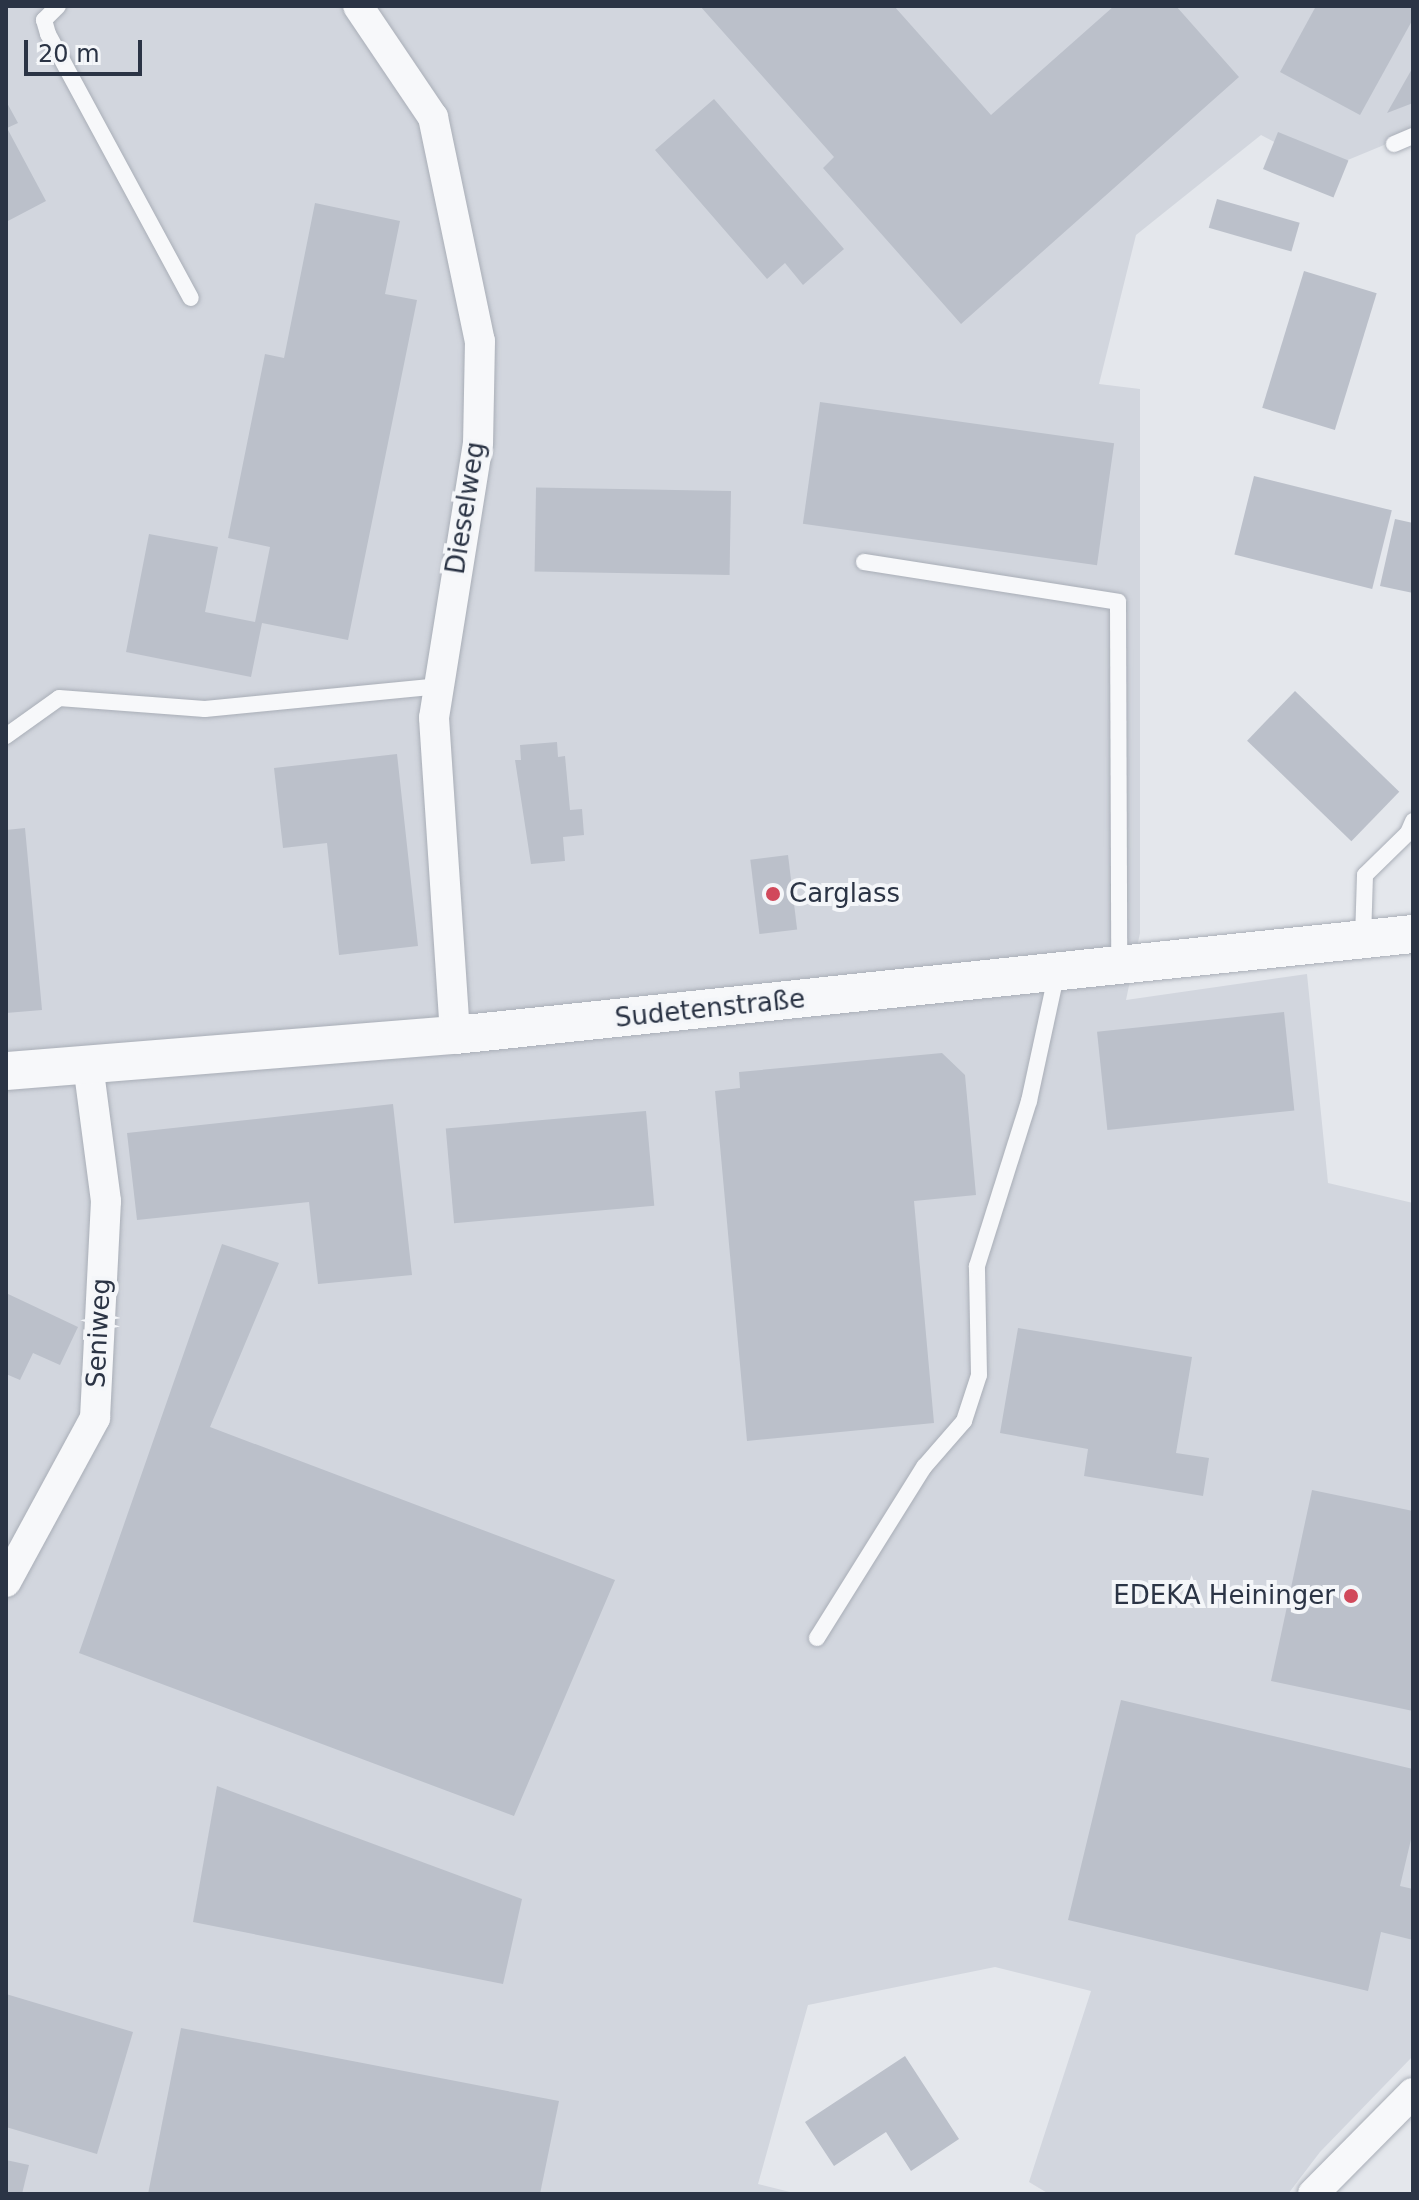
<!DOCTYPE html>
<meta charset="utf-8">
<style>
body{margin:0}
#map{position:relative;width:1419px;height:2200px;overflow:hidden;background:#e4e7ec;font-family:"DejaVu Sans",sans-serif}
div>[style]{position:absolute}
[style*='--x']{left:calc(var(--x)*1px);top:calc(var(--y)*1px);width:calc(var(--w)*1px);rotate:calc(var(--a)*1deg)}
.built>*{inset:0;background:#d2d6de}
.building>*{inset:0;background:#bbc0ca;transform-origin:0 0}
.roads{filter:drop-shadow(0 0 2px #a9aeb7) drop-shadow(0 0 2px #a9aeb7)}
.service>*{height:16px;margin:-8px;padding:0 8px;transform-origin:8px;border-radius:8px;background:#f7f8fa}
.minor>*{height:30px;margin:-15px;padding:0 15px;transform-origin:15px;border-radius:15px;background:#f7f8fa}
.tertiary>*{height:38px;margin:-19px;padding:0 19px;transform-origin:19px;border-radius:19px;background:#f7f8fa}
.dots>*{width:22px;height:22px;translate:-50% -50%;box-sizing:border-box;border:4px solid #f4f6f9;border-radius:50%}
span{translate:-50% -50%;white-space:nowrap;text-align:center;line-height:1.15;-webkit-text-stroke:8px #f4f6f9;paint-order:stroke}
.street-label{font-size:26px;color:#2b3445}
.poi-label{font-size:26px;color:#2b3445}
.left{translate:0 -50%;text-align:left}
.right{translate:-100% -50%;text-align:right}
.frame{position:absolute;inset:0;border:8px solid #2b3445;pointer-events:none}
.scale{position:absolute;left:24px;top:40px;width:118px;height:36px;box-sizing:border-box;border:4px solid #2b3445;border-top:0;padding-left:10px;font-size:24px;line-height:28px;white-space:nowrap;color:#2b3445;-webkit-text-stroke:6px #f4f6f9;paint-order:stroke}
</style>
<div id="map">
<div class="built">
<i style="clip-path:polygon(6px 6px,1413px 6px,1413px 133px,1326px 169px,1261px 135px,1136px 235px,1099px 384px,1140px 389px,1140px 933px,1126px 1000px,1307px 974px,1328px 1183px,1413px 1203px,1413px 2056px,1320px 2152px,1288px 2194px,1049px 2194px,1029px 2182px,1091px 1991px,995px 1967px,808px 2005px,758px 2184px,798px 2194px,6px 2194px)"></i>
</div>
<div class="building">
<i style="clip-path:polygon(700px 6px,894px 6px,991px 115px,1114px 6px,1176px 6px,1239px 77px,961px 324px,823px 168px,834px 157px)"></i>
<i style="clip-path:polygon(1316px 6px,1413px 6px,1413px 19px,1360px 115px,1280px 72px)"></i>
<i style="clip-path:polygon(1413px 67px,1413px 103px,1387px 113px)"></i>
<i style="clip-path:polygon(714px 99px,844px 249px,803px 285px,785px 263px,767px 279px,655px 150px)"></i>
<i style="clip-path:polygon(6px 101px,18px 123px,7px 128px,46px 201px,6px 222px)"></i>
<i style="left:1278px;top:132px;width:76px;height:40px;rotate:22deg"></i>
<i style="left:1217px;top:199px;width:86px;height:30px;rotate:16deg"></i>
<i style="clip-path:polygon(315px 203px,400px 221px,385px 294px,417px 300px,348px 640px,262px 623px,251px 677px,126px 652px,149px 534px,218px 547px,205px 612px,255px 622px,270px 547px,228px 538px,265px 354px,284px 358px)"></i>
<i style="left:1304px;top:271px;width:76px;height:143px;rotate:17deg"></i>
<i style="left:820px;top:402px;width:297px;height:123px;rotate:8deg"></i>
<i style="left:1254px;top:476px;width:142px;height:81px;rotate:14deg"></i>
<i style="left:731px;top:491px;width:84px;height:195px;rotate:91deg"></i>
<i style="clip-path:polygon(1395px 519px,1413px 523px,1413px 593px,1380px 586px)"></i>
<i style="left:1295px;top:691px;width:145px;height:69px;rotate:44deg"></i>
<i style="clip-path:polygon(557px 742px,558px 757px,565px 756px,570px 810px,582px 809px,584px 835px,563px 837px,565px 861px,531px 864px,515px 760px,521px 760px,520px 745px)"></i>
<i style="clip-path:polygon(397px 754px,418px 946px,339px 955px,327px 843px,283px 848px,274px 768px)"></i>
<i style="clip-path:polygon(25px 828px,42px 1010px,6px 1013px,6px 830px)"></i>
<i style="left:788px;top:855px;width:75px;height:38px;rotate:83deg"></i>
<i style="left:1284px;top:1012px;width:99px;height:188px;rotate:84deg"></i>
<i style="clip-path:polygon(942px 1053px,965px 1075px,976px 1195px,914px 1201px,934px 1423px,747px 1441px,715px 1091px,740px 1088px,739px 1072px)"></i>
<i style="clip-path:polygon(393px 1104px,412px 1275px,318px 1284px,309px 1202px,137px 1220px,127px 1133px)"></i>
<i style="left:646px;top:1111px;width:95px;height:201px;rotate:85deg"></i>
<i style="clip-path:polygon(222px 1244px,279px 1263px,210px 1427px,615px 1580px,514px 1816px,79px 1653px)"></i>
<i style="clip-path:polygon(6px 1293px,78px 1327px,60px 1365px,33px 1353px,20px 1380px,6px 1374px)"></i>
<i style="clip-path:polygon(1018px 1328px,1192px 1357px,1176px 1453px,1209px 1458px,1203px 1496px,1084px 1476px,1088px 1449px,1000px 1433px)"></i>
<i style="clip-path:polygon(1312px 1490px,1413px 1511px,1413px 1711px,1271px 1681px)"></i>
<i style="clip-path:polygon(1121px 1700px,1413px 1769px,1413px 1831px,1400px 1886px,1413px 1889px,1413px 1940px,1381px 1932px,1368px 1991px,1068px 1920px)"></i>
<i style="clip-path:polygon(217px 1786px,522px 1899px,503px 1984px,193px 1922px)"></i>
<i style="clip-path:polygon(6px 1994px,133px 2032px,97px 2154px,6px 2127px)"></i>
<i style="clip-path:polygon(181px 2028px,559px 2101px,540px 2194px,148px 2194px)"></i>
<i style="clip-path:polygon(905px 2056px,959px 2139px,911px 2171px,886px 2132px,834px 2166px,805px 2122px)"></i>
<i style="clip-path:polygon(6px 2160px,29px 2165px,22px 2194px,6px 2194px)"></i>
</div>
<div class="roads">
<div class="service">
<i style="--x:58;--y:6;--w:20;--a:135"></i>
<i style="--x:44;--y:20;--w:15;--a:74"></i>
<i style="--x:48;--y:34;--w:300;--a:61.6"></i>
<i style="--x:1394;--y:144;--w:21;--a:-23"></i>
<i style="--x:864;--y:562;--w:257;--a:8.9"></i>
<i style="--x:1118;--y:602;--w:363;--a:89.8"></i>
<i style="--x:6;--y:736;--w:65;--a:-35.6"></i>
<i style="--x:59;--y:698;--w:146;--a:4.3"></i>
<i style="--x:205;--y:709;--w:234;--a:-5.6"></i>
<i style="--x:1363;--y:939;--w:64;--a:-88.2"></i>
<i style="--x:1365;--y:875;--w:60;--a:-44.3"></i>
<i style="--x:1408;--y:833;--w:13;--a:-67"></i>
<i style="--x:817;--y:1638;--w:202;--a:-58"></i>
<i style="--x:924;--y:1467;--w:61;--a:-49"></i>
<i style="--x:964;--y:1421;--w:48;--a:-71.9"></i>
<i style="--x:979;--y:1375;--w:109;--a:-91.1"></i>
<i style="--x:977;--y:1266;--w:173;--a:-72.5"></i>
<i style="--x:1029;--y:1101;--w:132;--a:-77.8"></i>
</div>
<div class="minor">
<i style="--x:358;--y:6;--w:134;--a:56"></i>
<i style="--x:433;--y:117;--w:229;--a:78.2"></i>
<i style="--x:480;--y:341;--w:102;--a:91.1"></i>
<i style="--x:478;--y:443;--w:278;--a:99.1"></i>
<i style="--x:434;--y:718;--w:318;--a:86.2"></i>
<i style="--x:6;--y:1582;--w:187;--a:-61.5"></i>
<i style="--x:95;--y:1418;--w:217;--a:-87.1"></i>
<i style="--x:106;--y:1201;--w:138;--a:-97.5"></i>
<i style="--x:1313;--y:2194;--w:142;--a:-45.3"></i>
</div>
<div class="tertiary">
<i style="--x:6;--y:1071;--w:450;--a:-4.6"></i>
<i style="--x:455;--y:1035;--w:963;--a:-6.02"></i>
</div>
</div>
<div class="dots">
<i style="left:773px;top:894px;background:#d1495b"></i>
<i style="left:1351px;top:1596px;background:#d1495b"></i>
</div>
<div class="street-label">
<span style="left:466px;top:508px;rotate:-81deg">Dieselweg</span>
<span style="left:710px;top:1009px;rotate:-6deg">Sudetenstraße</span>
<span style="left:99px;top:1333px;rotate:-87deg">Seniweg</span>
</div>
<div class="poi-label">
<span class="left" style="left:789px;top:894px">Carglass</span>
<span class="right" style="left:1335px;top:1596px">EDEKA Heininger</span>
</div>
<div class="frame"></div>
<div class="scale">20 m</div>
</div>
